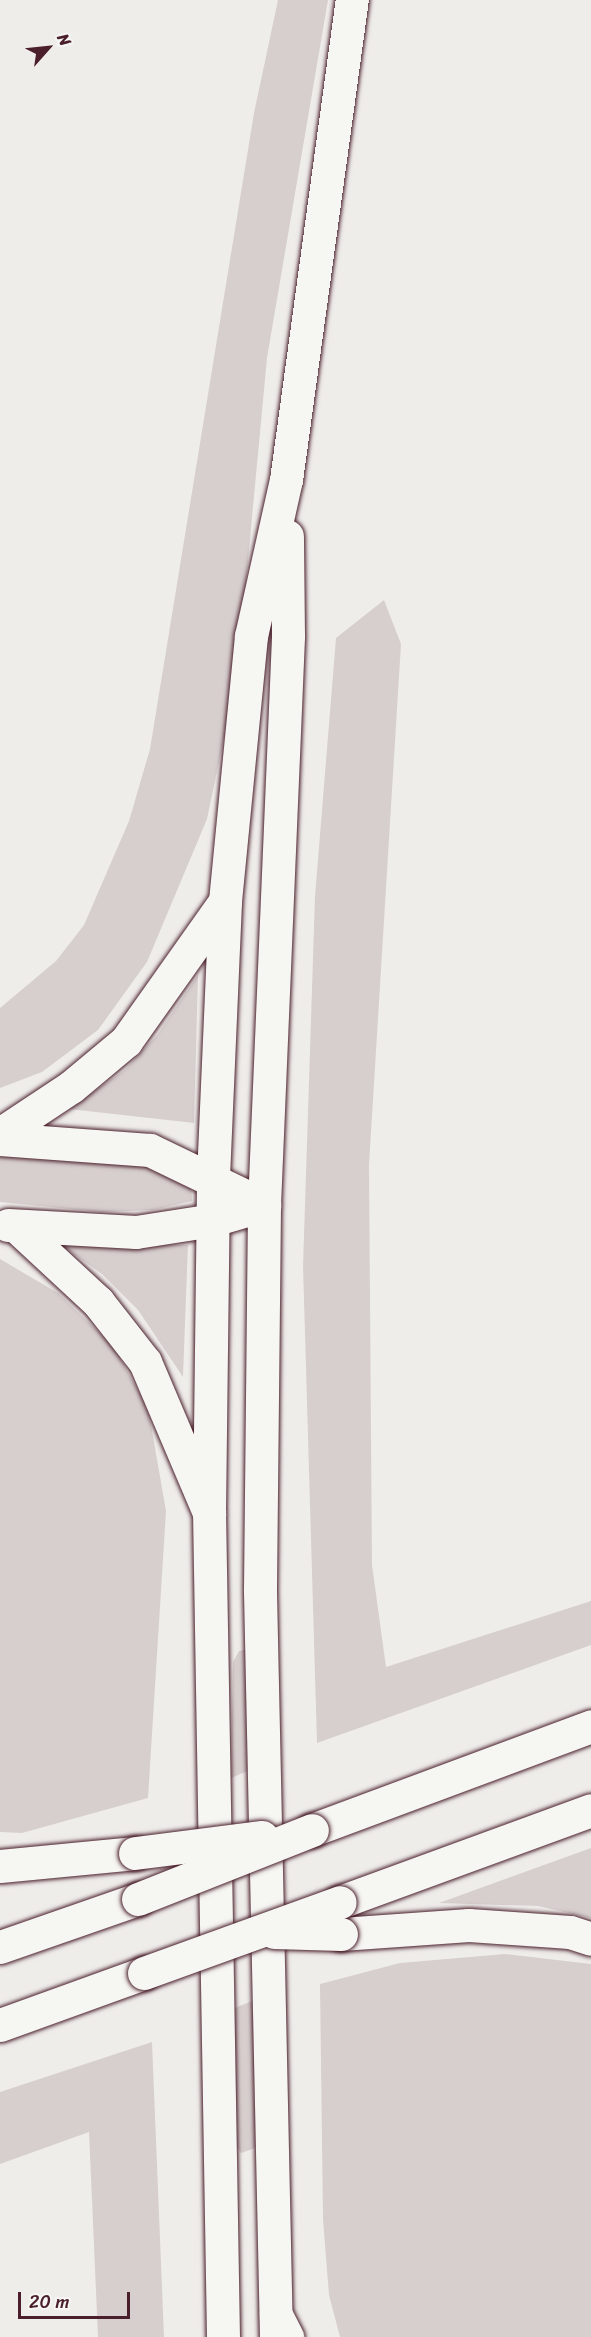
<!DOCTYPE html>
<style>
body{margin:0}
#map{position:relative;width:591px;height:2337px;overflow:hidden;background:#efedea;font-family:Sriracha,sans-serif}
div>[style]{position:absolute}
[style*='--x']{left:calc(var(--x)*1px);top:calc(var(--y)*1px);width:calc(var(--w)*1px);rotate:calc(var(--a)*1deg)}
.green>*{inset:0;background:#d7cfce}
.roads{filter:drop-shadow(0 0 2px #4a1f2b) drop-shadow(0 0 2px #4a1f2b)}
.secondary>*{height:33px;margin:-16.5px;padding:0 16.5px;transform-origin:16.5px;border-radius:16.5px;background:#f6f6f2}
.highway>*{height:33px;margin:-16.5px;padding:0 16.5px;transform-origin:16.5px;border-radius:16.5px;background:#f6f6f2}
.bridges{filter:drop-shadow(0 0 2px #4a1f2b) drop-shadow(0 0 2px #4a1f2b)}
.highway-bridge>*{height:33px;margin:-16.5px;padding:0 16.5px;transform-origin:16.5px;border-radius:16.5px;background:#f6f6f2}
span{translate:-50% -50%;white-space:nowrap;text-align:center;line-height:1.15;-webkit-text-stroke:6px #f6f6f2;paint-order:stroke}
.north{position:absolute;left:18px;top:18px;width:60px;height:60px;-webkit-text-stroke:4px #f6f6f2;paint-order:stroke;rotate:63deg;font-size:16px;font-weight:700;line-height:24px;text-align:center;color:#4a1f2b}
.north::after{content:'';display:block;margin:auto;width:21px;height:27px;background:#4a1f2b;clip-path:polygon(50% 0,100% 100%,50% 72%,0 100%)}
.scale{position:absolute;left:18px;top:2292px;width:112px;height:27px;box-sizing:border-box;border:3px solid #4a1f2b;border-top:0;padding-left:8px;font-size:18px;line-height:21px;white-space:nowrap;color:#4a1f2b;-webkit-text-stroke:4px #f6f6f2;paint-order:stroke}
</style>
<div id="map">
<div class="green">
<i style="clip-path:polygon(278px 0,328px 0,267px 358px,237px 677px,207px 819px,147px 962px,98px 1030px,42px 1072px,0 1088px,0 1008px,56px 961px,84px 925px,129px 821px,150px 749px,254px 113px)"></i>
<i style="clip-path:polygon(384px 600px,401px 644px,369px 1165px,372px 1565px,386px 1667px,591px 1601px,591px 1645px,317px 1743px,303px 1266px,315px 896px,336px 638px)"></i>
<i style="clip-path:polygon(198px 975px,194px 1123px,69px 1109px,125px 1070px,158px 1034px)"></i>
<i style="clip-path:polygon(0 1154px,154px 1162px,191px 1185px,192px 1201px,153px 1210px,102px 1212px,0 1202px)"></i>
<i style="clip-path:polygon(57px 1242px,188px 1245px,183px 1377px,138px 1310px,102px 1274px)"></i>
<i style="clip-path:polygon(0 1259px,58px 1293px,113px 1346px,148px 1408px,166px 1511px,148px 1798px,22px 1833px,0 1832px)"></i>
<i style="clip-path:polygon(250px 1649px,250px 1770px,231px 1778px,233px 1662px,239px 1651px)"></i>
<i style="clip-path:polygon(591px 1848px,591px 1918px,538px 1906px,439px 1903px)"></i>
<i style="clip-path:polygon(505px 1954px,591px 1964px,591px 2337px,340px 2337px,329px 2295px,323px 2220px,320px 1984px,400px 1963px)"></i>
<i style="clip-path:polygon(257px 1999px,261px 2146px,241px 2153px,232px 2140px,232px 2009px)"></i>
<i style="clip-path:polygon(152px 2042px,164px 2337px,98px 2337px,89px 2132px,0 2164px,0 2092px)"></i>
</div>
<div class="roads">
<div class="secondary">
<i style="--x:223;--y:2337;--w:824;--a:-90.97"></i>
<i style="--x:209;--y:1513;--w:336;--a:-89.3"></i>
<i style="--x:213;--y:1177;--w:276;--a:-87.5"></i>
<i style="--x:225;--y:901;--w:266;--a:-84.4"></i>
<i style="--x:251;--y:636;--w:160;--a:-77.4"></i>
<i style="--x:286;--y:480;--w:485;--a:-82.2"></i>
<i style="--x:276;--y:2337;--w:748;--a:-91.23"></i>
<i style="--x:260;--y:1589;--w:384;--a:-89.4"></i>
<i style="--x:264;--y:1205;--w:570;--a:-87.58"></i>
<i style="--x:288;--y:636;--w:100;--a:-90.6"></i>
</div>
<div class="highway">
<i style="--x:0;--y:1134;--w:85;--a:-33.5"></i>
<i style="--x:71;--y:1087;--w:72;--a:-39.9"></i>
<i style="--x:126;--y:1041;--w:171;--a:-54.7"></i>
<i style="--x:0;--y:1139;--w:150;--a:4.2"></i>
<i style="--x:150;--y:1150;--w:127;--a:25.8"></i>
<i style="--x:8;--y:1225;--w:128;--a:3.1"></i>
<i style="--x:136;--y:1232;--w:78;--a:-8.9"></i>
<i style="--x:213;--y:1220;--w:53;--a:-16.4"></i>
<i style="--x:16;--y:1226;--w:112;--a:42.8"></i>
<i style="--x:98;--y:1302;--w:76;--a:51.9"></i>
<i style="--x:145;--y:1362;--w:164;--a:67"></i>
<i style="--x:312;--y:1830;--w:298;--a:-20.4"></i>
<i style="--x:0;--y:1866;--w:136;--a:-5.5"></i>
<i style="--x:340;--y:1902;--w:267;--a:-20.1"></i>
<i style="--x:341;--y:1934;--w:128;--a:-4"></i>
<i style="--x:469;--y:1925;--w:101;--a:4"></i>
<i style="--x:570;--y:1932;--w:22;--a:18"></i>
<i style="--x:0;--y:1947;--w:146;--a:-19.2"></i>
<i style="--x:0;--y:2025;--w:153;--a:-19.9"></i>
<i style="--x:276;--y:2315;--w:25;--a:63"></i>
</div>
</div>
<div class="bridges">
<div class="highway-bridge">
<i style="--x:135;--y:1853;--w:128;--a:-7.2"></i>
<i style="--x:138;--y:1899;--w:187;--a:-21.6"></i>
<i style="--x:274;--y:1932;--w:67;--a:1.7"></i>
<i style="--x:144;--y:1973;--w:208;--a:-19.9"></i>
</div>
</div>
<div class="north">N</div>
<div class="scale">20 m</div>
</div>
